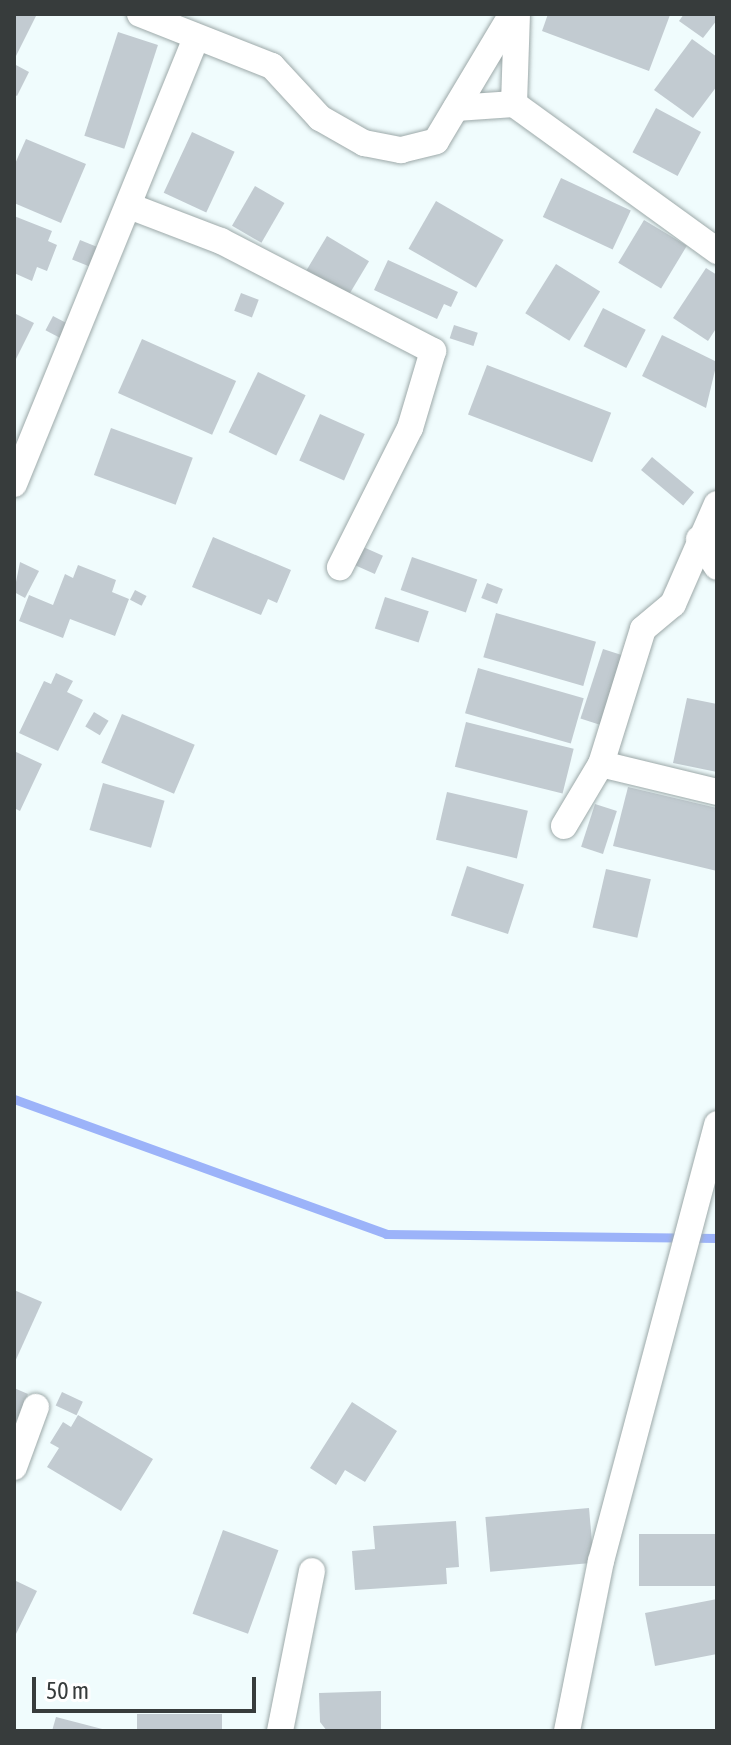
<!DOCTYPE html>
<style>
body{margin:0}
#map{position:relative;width:731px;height:1745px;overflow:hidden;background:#f0fcfd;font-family:"Asap Condensed",sans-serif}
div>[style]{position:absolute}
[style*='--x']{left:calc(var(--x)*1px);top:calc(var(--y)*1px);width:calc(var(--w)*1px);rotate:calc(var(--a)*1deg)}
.stream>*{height:9px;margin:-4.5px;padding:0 4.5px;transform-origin:4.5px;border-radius:4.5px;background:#9cb3f9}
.building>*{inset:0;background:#c2cbd1;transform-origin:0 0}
.roads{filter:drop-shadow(0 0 2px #9da9a9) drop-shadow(0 0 2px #9da9a9)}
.minor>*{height:26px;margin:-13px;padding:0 13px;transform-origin:13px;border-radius:13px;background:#fff}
span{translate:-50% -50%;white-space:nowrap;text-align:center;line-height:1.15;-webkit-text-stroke:6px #fff;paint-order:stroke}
.frame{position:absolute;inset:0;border:16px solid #373c3c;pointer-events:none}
.scale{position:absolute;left:32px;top:1677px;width:224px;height:36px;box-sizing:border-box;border:4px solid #373c3c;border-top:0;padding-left:10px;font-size:24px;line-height:28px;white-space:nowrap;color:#373c3c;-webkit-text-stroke:6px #fff;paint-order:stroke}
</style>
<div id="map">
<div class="stream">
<i style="--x:14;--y:1099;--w:396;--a:19.9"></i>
<i style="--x:386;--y:1234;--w:331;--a:0.7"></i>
</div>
<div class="building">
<i style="clip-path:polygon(14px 14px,37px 14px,14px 60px)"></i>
<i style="clip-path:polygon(548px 14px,669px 14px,670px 15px,649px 71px,542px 31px)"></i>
<i style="clip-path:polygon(684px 14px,717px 14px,717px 20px,703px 38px,679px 21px)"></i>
<i style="left:118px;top:32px;width:42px;height:109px;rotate:18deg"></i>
<i style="clip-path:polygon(692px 39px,717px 57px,717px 86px,693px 118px,654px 90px)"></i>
<i style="clip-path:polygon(14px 64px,29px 72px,17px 96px,14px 94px)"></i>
<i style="left:656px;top:108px;width:51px;height:50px;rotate:28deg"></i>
<i style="left:192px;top:132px;width:47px;height:67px;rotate:25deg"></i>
<i style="clip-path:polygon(26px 139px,86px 164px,61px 223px,14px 203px,14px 166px)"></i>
<i style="left:561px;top:178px;width:77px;height:43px;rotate:25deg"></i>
<i style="left:255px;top:186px;width:34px;height:46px;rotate:30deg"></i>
<i style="left:436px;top:201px;width:78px;height:55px;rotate:30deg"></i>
<i style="clip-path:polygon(14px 216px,52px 231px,48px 241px,57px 245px,47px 271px,37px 267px,32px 281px,14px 273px)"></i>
<i style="left:644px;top:220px;width:50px;height:50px;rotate:31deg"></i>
<i style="left:327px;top:236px;width:49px;height:41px;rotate:31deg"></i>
<i style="left:80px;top:240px;width:24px;height:21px;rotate:22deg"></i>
<i style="clip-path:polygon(388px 260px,458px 292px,451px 307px,444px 304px,437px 319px,374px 290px)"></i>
<i style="left:556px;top:264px;width:52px;height:58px;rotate:32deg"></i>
<i style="clip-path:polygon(706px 268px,717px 275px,717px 327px,708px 341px,673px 318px)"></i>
<i style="left:241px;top:293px;width:19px;height:19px;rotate:21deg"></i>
<i style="left:603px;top:308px;width:48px;height:43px;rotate:27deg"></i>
<i style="clip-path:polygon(14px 313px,34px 323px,14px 363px)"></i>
<i style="left:53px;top:316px;width:21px;height:16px;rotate:28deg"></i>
<i style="left:454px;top:325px;width:25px;height:14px;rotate:18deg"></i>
<i style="clip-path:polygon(662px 335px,717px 362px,706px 408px,642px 376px)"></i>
<i style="left:142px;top:339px;width:103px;height:59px;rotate:24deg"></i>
<i style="left:487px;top:365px;width:133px;height:53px;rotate:21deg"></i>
<i style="left:258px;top:372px;width:53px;height:67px;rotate:26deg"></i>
<i style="left:320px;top:414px;width:49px;height:51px;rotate:24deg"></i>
<i style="left:111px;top:428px;width:87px;height:50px;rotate:20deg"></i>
<i style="left:652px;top:457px;width:55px;height:17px;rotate:40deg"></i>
<i style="clip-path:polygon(213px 537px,291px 570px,277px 603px,268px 599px,261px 615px,192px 587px)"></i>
<i style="left:361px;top:546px;width:24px;height:20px;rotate:24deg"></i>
<i style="left:412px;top:557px;width:69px;height:35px;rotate:19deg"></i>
<i style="clip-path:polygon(20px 562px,39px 571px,25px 598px,14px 592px)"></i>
<i style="clip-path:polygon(78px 565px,116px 580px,112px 592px,129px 599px,115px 636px,70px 619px,63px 638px,19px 621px,29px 595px,53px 605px,65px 574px,73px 578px)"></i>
<i style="left:487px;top:583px;width:17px;height:16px;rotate:21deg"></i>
<i style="left:135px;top:590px;width:13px;height:11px;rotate:27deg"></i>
<i style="left:385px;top:597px;width:46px;height:33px;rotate:18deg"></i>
<i style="left:496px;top:613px;width:104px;height:46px;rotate:16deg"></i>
<i style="left:603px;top:649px;width:26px;height:73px;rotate:18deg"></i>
<i style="left:478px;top:668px;width:110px;height:47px;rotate:16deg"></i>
<i style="clip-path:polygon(56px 673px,73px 681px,67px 692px,83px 700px,58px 751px,19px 733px,44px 681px,51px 684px)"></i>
<i style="clip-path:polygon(687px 698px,717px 704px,717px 772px,673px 763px)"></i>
<i style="left:94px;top:712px;width:17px;height:17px;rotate:31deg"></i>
<i style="left:122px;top:714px;width:79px;height:53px;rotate:23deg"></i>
<i style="left:466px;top:722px;width:111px;height:46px;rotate:14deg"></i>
<i style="clip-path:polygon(14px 751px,42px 764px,20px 811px,14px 808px)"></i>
<i style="left:103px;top:783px;width:64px;height:49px;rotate:16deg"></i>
<i style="clip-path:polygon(628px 787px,717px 808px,717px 871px,613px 846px)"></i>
<i style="left:447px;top:792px;width:83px;height:49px;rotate:13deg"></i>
<i style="left:595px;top:804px;width:23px;height:45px;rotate:18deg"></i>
<i style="left:467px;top:866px;width:60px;height:52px;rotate:18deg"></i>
<i style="left:606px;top:869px;width:46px;height:60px;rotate:13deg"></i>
<i style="clip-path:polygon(14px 1290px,42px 1302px,14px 1364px)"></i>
<i style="clip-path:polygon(14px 1388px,28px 1394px,14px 1426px)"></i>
<i style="left:62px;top:1392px;width:23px;height:15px;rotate:25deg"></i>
<i style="clip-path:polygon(352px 1402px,397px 1431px,365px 1482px,345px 1470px,336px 1485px,310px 1468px)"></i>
<i style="clip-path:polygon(78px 1415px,153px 1459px,121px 1511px,47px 1467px,59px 1448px,50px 1443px,63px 1422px,71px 1427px)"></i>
<i style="left:589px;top:1508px;width:55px;height:104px;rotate:85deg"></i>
<i style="clip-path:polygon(456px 1521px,459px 1567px,446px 1568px,447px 1584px,355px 1590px,352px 1551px,375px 1549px,373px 1526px)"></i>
<i style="left:223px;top:1530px;width:59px;height:89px;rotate:20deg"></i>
<i style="left:717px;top:1534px;width:52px;height:78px;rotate:90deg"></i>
<i style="clip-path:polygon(14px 1580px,37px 1591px,14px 1638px)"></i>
<i style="clip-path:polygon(717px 1599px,717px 1654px,655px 1666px,645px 1613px)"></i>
<i style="clip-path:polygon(381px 1691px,381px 1731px,327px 1731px,320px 1722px,319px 1693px)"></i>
<i style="left:137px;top:1714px;width:85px;height:17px"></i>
<i style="clip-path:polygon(56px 1717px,106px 1730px,105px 1731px,52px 1731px)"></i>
</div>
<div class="roads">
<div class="minor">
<i style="--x:140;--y:14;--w:142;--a:21.5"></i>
<i style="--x:272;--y:66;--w:71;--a:47.3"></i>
<i style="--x:320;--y:118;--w:51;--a:29.6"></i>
<i style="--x:364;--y:143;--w:38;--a:11"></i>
<i style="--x:401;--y:150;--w:36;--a:-14"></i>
<i style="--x:436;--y:141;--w:148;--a:-59.1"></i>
<i style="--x:514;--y:104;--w:90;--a:-88.1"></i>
<i style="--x:456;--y:108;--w:58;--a:-3.9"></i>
<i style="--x:514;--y:104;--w:251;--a:35.9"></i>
<i style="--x:132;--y:207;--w:95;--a:20.9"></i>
<i style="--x:221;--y:241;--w:239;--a:27.4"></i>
<i style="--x:433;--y:351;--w:80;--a:106.6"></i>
<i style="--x:410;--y:428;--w:156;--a:116.7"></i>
<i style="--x:14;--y:484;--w:479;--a:-67.8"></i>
<i style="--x:699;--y:539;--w:33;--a:57"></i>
<i style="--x:601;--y:764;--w:119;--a:13.6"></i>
<i style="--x:564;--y:826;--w:72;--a:-59.2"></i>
<i style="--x:601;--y:764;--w:141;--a:-72.7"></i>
<i style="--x:643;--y:629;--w:39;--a:-40"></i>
<i style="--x:673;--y:604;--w:109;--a:-66.3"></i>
<i style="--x:14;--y:1467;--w:64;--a:-69.9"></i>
<i style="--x:280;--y:1731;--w:163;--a:-78.7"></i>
<i style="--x:567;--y:1731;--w:173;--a:-78.7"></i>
<i style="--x:601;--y:1561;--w:452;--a:-75.1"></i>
</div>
</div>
<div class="frame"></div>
<div class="scale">50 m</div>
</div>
